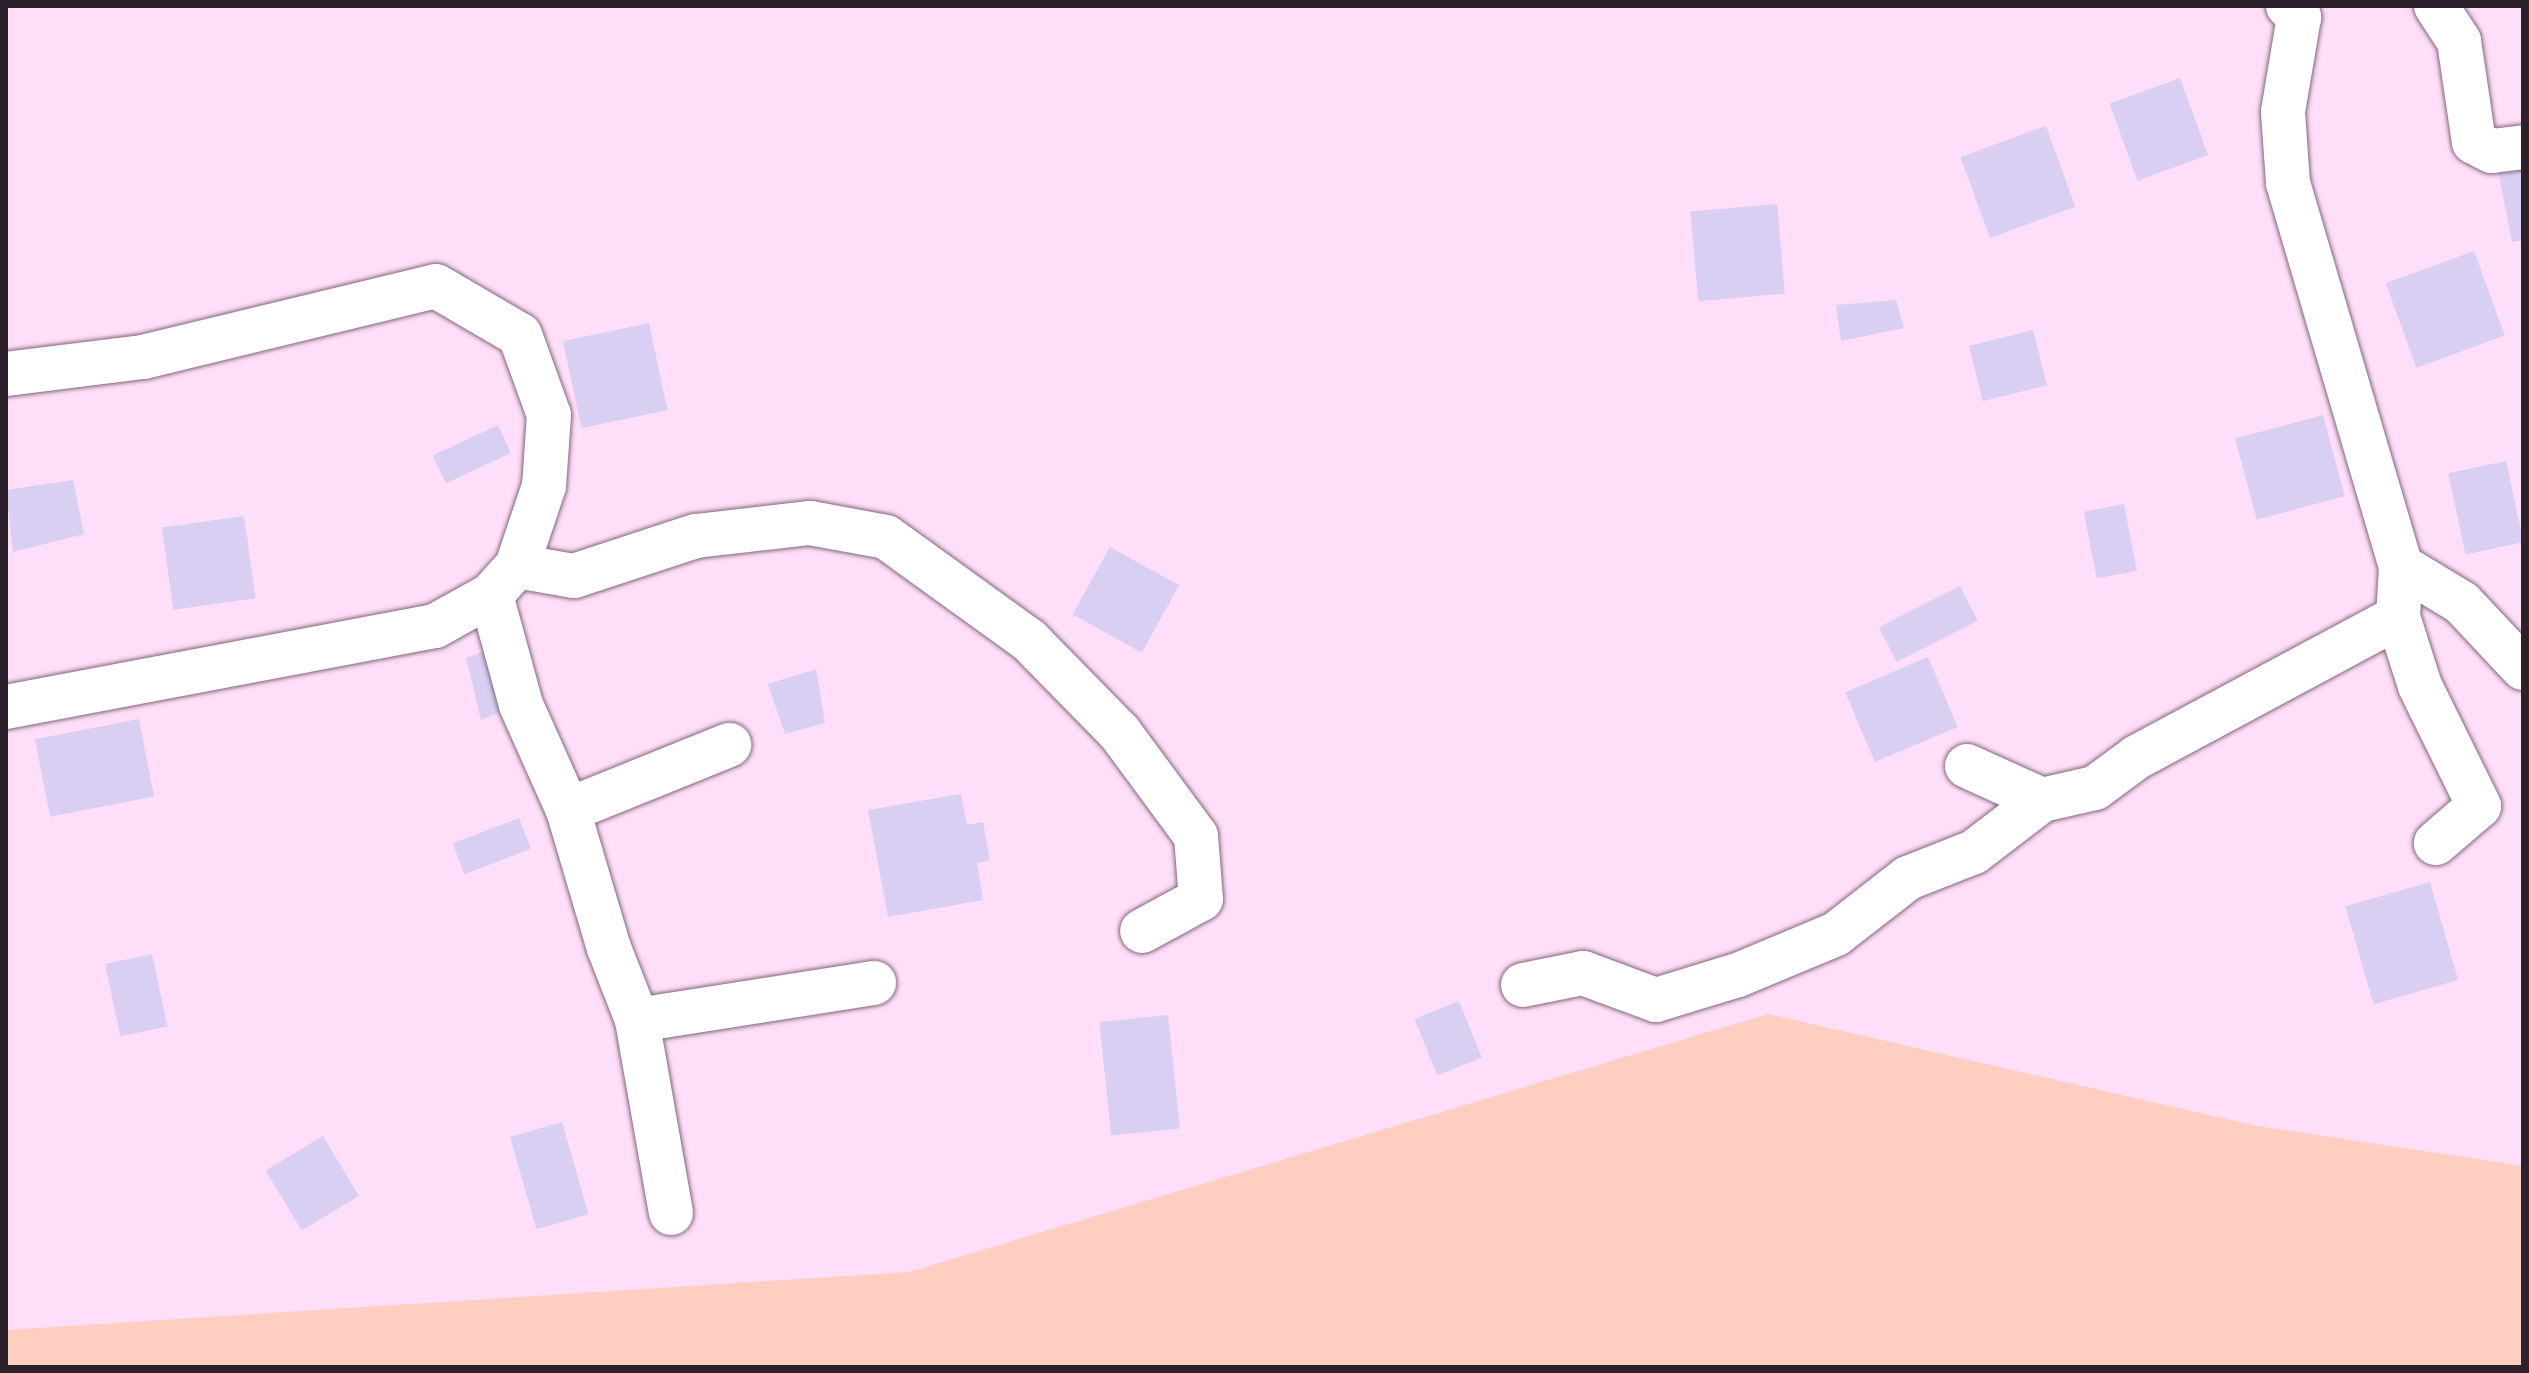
<!DOCTYPE html>
<style>
body{margin:0}
#map{position:relative;width:2529px;height:1373px;overflow:hidden;background:#fedef8;font-family:Georgia,serif}
div>[style]{position:absolute}
[style*='--x']{left:calc(var(--x)*1px);top:calc(var(--y)*1px);width:calc(var(--w)*1px);rotate:calc(var(--a)*1deg)}
.green>*{inset:0;background:#fecfc1}
.building>*{inset:0;background:#d9cff2;transform-origin:0 0}
.roads{filter:drop-shadow(0 0 2px #82677d) drop-shadow(0 0 2px #82677d)}
.minor>*{height:44px;margin:-22px;padding:0 22px;transform-origin:22px;border-radius:22px;background:#fff}
span{translate:-50% -50%;white-space:nowrap;text-align:center;line-height:1.15;-webkit-text-stroke:6px #fbf5fa;paint-order:stroke}
.frame{position:absolute;inset:0;border:8px solid #2c212a;pointer-events:none}
</style>
<div id="map">
<div class="green">
<i style="clip-path:polygon(1768px 1014px,2257px 1126px,2523px 1166px,2523px 1367px,6px 1367px,6px 1330px,909px 1272px)"></i>
</div>
<div class="building">
<i style="left:2180px;top:78px;width:82px;height:75px;rotate:70deg"></i>
<i style="left:2046px;top:126px;width:86px;height:91px;rotate:70deg"></i>
<i style="clip-path:polygon(2523px 158px,2523px 240px,2512px 242px,2496px 160px)"></i>
<i style="left:1777px;top:204px;width:90px;height:87px;rotate:85deg"></i>
<i style="left:2474px;top:251px;width:90px;height:94px;rotate:70deg"></i>
<i style="clip-path:polygon(1896px 300px,1904px 328px,1841px 341px,1836px 305px)"></i>
<i style="left:649px;top:323px;width:89px;height:88px;rotate:78deg"></i>
<i style="left:2033px;top:330px;width:57px;height:66px;rotate:76deg"></i>
<i style="left:2323px;top:415px;width:84px;height:91px;rotate:75deg"></i>
<i style="left:498px;top:425px;width:31px;height:72px;rotate:65deg"></i>
<i style="left:2506px;top:461px;width:83px;height:59px;rotate:78deg"></i>
<i style="clip-path:polygon(73px 480px,84px 534px,13px 552px,6px 490px)"></i>
<i style="left:2124px;top:504px;width:68px;height:41px;rotate:79deg"></i>
<i style="left:244px;top:516px;width:83px;height:83px;rotate:82deg"></i>
<i style="left:1110px;top:547px;width:79px;height:77px;rotate:29deg"></i>
<i style="left:1960px;top:586px;width:39px;height:91px;rotate:63deg"></i>
<i style="clip-path:polygon(492px 648px,504px 710px,481px 720px,466px 658px)"></i>
<i style="left:1928px;top:657px;width:76px;height:90px;rotate:67deg"></i>
<i style="clip-path:polygon(816px 669px,825px 723px,785px 734px,768px 684px)"></i>
<i style="left:139px;top:719px;width:79px;height:106px;rotate:79deg"></i>
<i style="clip-path:polygon(961px 794px,967px 825px,983px 822px,990px 860px,977px 863px,983px 900px,888px 917px,868px 810px)"></i>
<i style="left:519px;top:818px;width:33px;height:71px;rotate:69deg"></i>
<i style="left:2430px;top:882px;width:102px;height:88px;rotate:74deg"></i>
<i style="left:152px;top:954px;width:74px;height:48px;rotate:78deg"></i>
<i style="left:1459px;top:1001px;width:61px;height:48px;rotate:68deg"></i>
<i style="left:1168px;top:1015px;width:114px;height:69px;rotate:84deg"></i>
<i style="left:562px;top:1122px;width:96px;height:54px;rotate:74deg"></i>
<i style="left:323px;top:1136px;width:70px;height:67px;rotate:59deg"></i>
</div>
<div class="roads">
<div class="minor">
<i style="--x:2288;--y:6;--w:16;--a:45"></i>
<i style="--x:2299;--y:17;--w:96;--a:99.6"></i>
<i style="--x:2283;--y:112;--w:71;--a:86"></i>
<i style="--x:2288;--y:183;--w:399;--a:73.6"></i>
<i style="--x:2401;--y:566;--w:71;--a:31.2"></i>
<i style="--x:2462;--y:603;--w:89;--a:46.8"></i>
<i style="--x:2436;--y:6;--w:42;--a:56.7"></i>
<i style="--x:2459;--y:41;--w:102;--a:81.6"></i>
<i style="--x:2474;--y:142;--w:20;--a:27"></i>
<i style="--x:2492;--y:151;--w:31;--a:-7"></i>
<i style="--x:6;--y:374;--w:138;--a:-7.1"></i>
<i style="--x:143;--y:357;--w:301;--a:-13.6"></i>
<i style="--x:436;--y:286;--w:97;--a:30.3"></i>
<i style="--x:520;--y:335;--w:85;--a:70.1"></i>
<i style="--x:549;--y:415;--w:71;--a:94"></i>
<i style="--x:544;--y:486;--w:84;--a:108.6"></i>
<i style="--x:517;--y:566;--w:39;--a:132"></i>
<i style="--x:491;--y:595;--w:64;--a:151"></i>
<i style="--x:435;--y:626;--w:437;--a:169.3"></i>
<i style="--x:517;--y:566;--w:58;--a:10"></i>
<i style="--x:574;--y:576;--w:128;--a:-18.2"></i>
<i style="--x:696;--y:536;--w:115;--a:-6.5"></i>
<i style="--x:810;--y:523;--w:77;--a:10.4"></i>
<i style="--x:886;--y:537;--w:176;--a:35.8"></i>
<i style="--x:1029;--y:640;--w:130;--a:45.6"></i>
<i style="--x:1120;--y:733;--w:128;--a:53.6"></i>
<i style="--x:1196;--y:836;--w:63;--a:85.5"></i>
<i style="--x:1201;--y:899;--w:67;--a:151.5"></i>
<i style="--x:491;--y:595;--w:114;--a:74.7"></i>
<i style="--x:521;--y:705;--w:115;--a:65.9"></i>
<i style="--x:568;--y:810;--w:144;--a:73.5"></i>
<i style="--x:609;--y:948;--w:77;--a:68.7"></i>
<i style="--x:637;--y:1020;--w:196;--a:80"></i>
<i style="--x:2398;--y:617;--w:72;--a:72.3"></i>
<i style="--x:2420;--y:686;--w:134;--a:63.8"></i>
<i style="--x:2479;--y:806;--w:57;--a:139.3"></i>
<i style="--x:1967;--y:766;--w:82;--a:24.4"></i>
<i style="--x:2042;--y:800;--w:54;--a:-12.8"></i>
<i style="--x:2095;--y:788;--w:52;--a:-36.4"></i>
<i style="--x:2137;--y:757;--w:296;--a:-28.2"></i>
<i style="--x:2398;--y:617;--w:51;--a:-86.6"></i>
<i style="--x:568;--y:810;--w:174;--a:-22"></i>
<i style="--x:1523;--y:985;--w:61;--a:-11.3"></i>
<i style="--x:1583;--y:973;--w:78;--a:20.3"></i>
<i style="--x:1656;--y:1000;--w:86;--a:-17"></i>
<i style="--x:1738;--y:975;--w:106;--a:-22.7"></i>
<i style="--x:1836;--y:934;--w:91;--a:-37.9"></i>
<i style="--x:1908;--y:878;--w:71;--a:-21.5"></i>
<i style="--x:1974;--y:852;--w:86;--a:-37.4"></i>
<i style="--x:637;--y:1020;--w:240;--a:-8.9"></i>
</div>
</div>
<div class="frame"></div>
</div>
